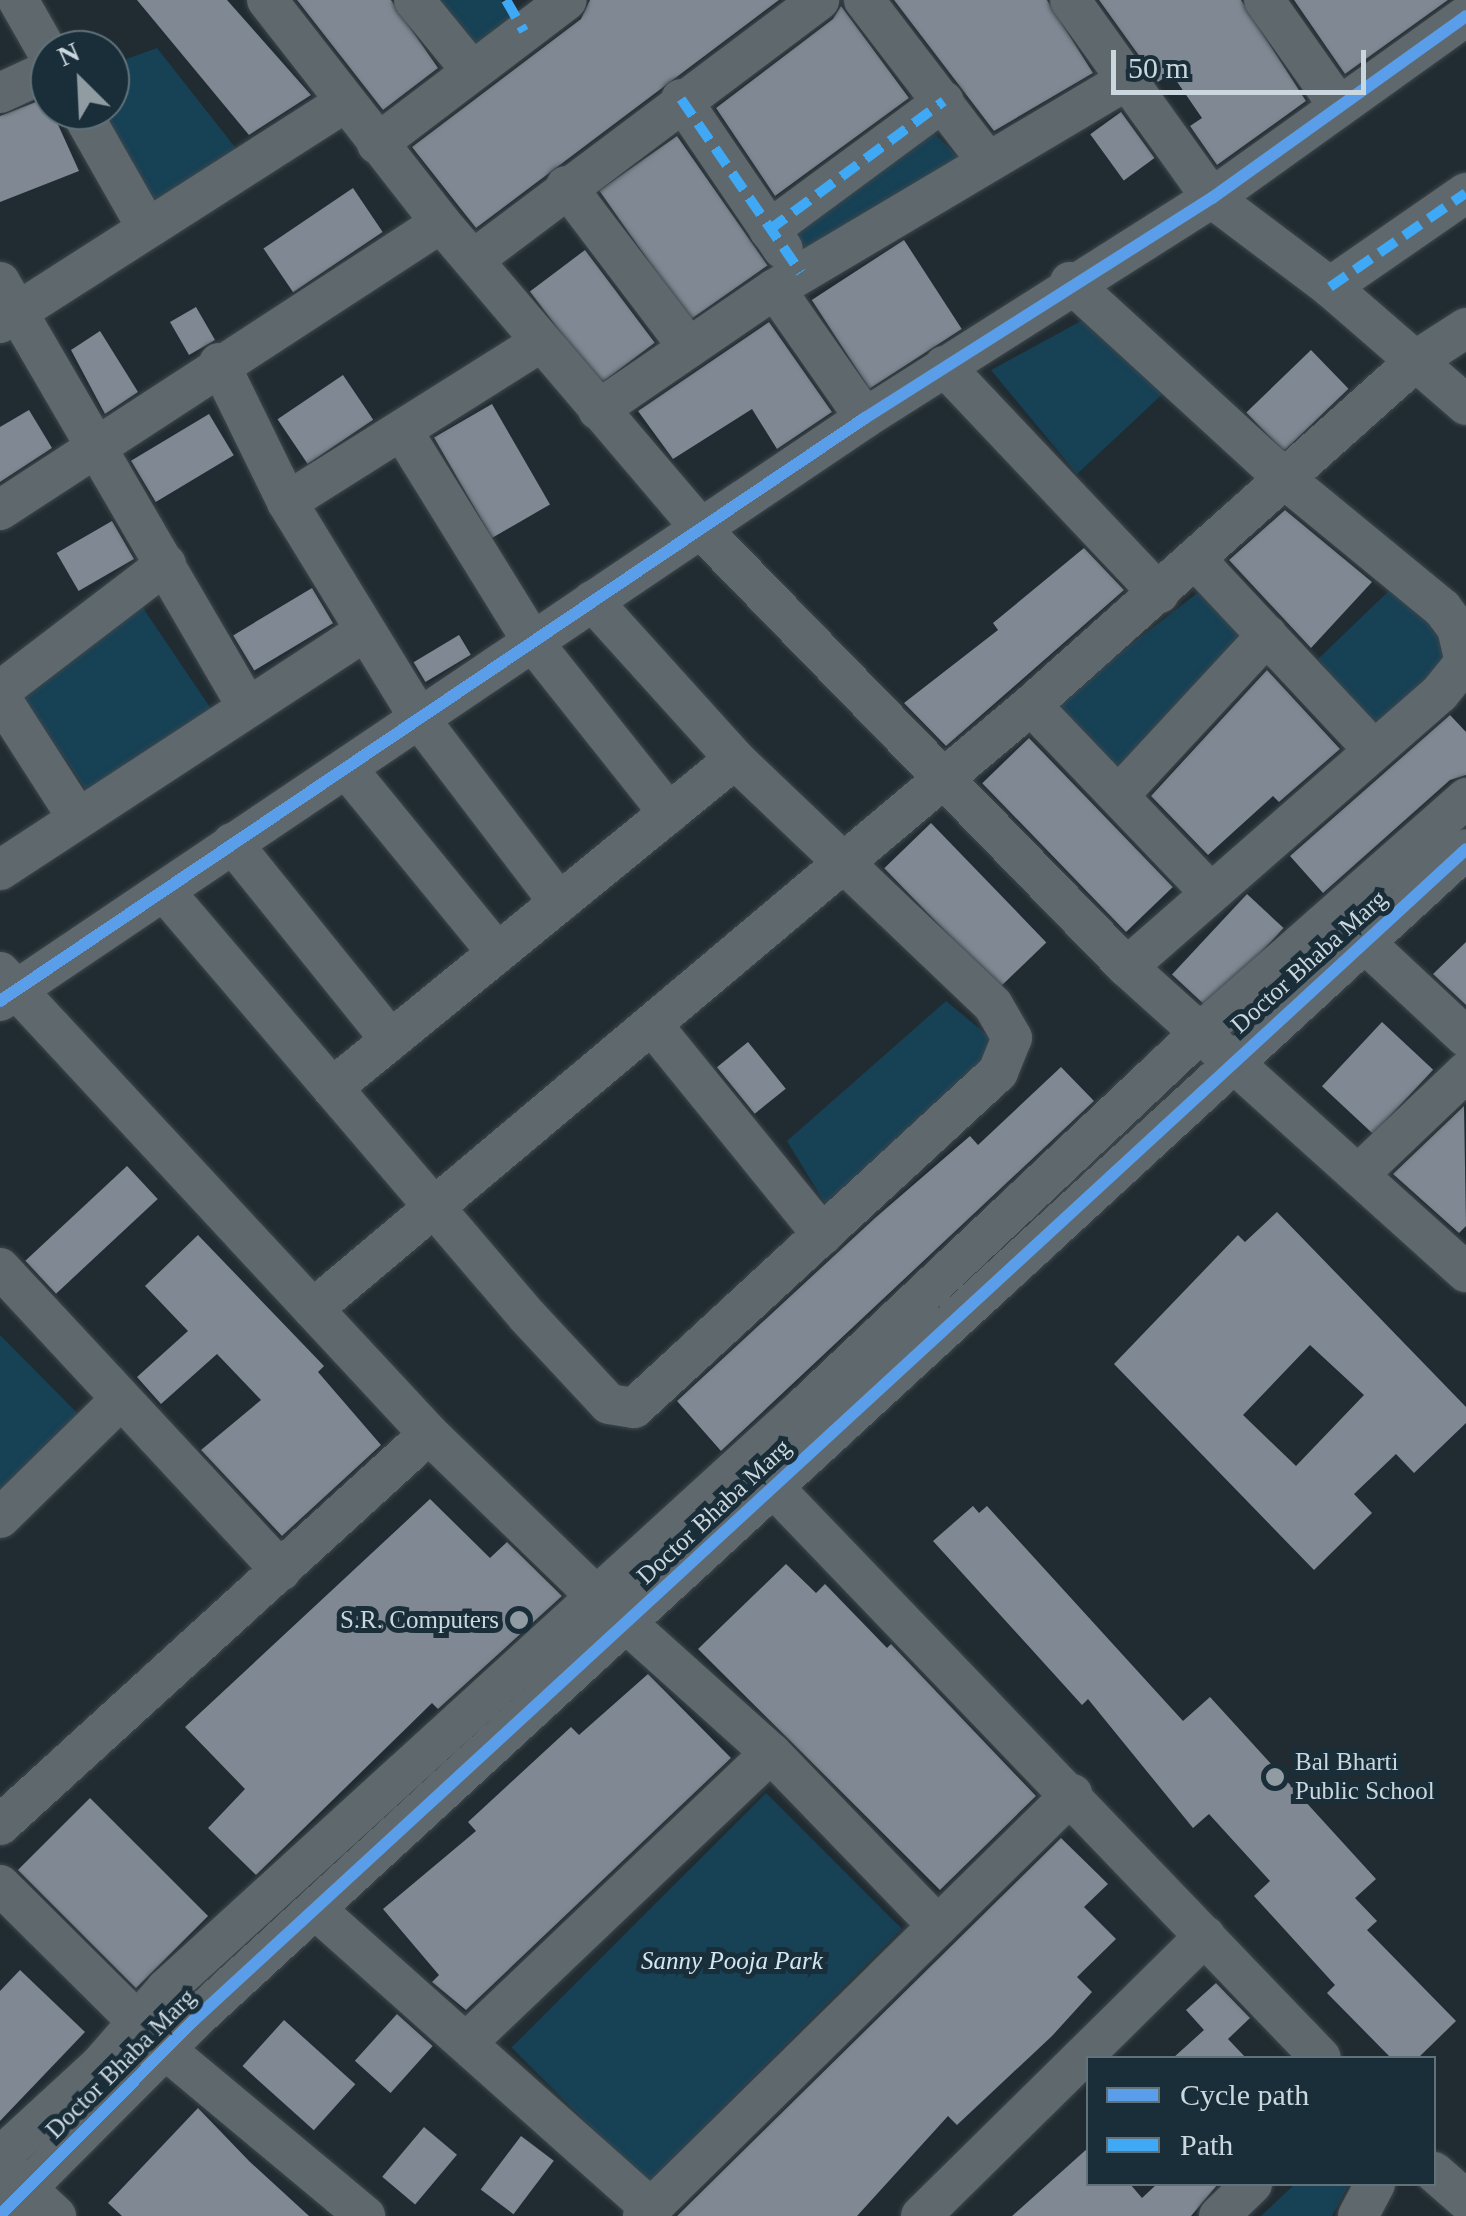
<!DOCTYPE html>
<style>
body{margin:0}
#map{position:relative;width:1466px;height:2216px;overflow:hidden;background:#212c32;font-family:Georgia,serif}
div>[style]{position:absolute}
[style*='--x']{left:calc(var(--x)*1px);top:calc(var(--y)*1px);width:calc(var(--w)*1px);rotate:calc(var(--a)*1deg)}
.green>*{inset:0;background:#174155;transform-origin:0 0}
.building>*{inset:0;background:#808893;transform-origin:0 0}
.roads{filter:drop-shadow(0 0 2px #3d474c) drop-shadow(0 0 2px #3d474c)}
.minor>*{height:40px;margin:-20px;padding:0 20px;transform-origin:20px;border-radius:20px;background:#5f686d}
.quiet>*{height:10px;margin-top:-5px;transform-origin:0;background:repeating-linear-gradient(90deg,#3fa9f5 0 20px,transparent 0 30px)}
.cycleway>*{height:12px;margin:-6px;padding:0 6px;transform-origin:6px;border-radius:6px;background:#5a9eea}
.dots>*{width:28px;height:28px;translate:-50% -50%;box-sizing:border-box;border:5px solid #1a2e39;border-radius:50%}
span{translate:-50% -50%;white-space:nowrap;text-align:center;line-height:1.15;-webkit-text-stroke:10px #1a2e39;paint-order:stroke}
.street-label{font-size:25px;color:#cbd7de}
.poi-label{font-size:25px;color:#cbd7de}
.right{translate:-100% -50%;text-align:right}
.left{translate:0 -50%;text-align:left}
.park-label{font-size:25px;color:#d3e7f2;font-style:italic}
.legend{position:absolute;left:1086px;top:2056px;width:350px;height:130px;box-sizing:border-box;background:#1a2e39;border:2px solid #61727b;margin:0;padding:12px 18px;list-style:none;font-size:30px;color:#cbd7de}
.legend li{display:flex;align-items:center;gap:20px;height:50px}
.legend b{width:50px;border:2px solid #61727b}
.north{position:absolute;left:30px;top:30px;width:100px;height:100px;box-sizing:border-box;background:#1a2e39;border:2px solid #61727b;border-radius:50%;rotate:336deg;font-size:28px;font-weight:700;line-height:40px;text-align:center;color:#cbd7de}
.north::after{content:'';display:block;margin:auto;width:35px;height:45px;background:#909ba2;clip-path:polygon(50% 0,100% 100%,50% 72%,0 100%)}
.scale{position:absolute;left:1111px;top:50px;width:255px;height:45px;box-sizing:border-box;border:5px solid #cbd7de;border-top:0;padding-left:12px;font-size:30px;line-height:35px;white-space:nowrap;color:#cbd7de;-webkit-text-stroke:8px #1a2e39;paint-order:stroke}
</style>
<div id="map">
<div class="green">
<i style="clip-path:polygon(433px 0,501px 0,518px 30px,473px 57px)"></i>
<i style="clip-path:polygon(157px 48px,238px 151px,132px 221px,89px 110px,110px 110px,110px 65px)"></i>
<i style="clip-path:polygon(930px 129px,971px 170px,812px 258px,793px 229px)"></i>
<i style="clip-path:polygon(1083px 320px,1170px 387px,1077px 474px,991px 370px)"></i>
<i style="clip-path:polygon(1395px 585px,1466px 654px,1374px 733px,1318px 659px)"></i>
<i style="clip-path:polygon(1204px 588px,1253px 634px,1121px 774px,1054px 704px)"></i>
<i style="left:141px;top:605px;width:130px;height:149px;rotate:56deg"></i>
<i style="clip-path:polygon(946px 1001px,1003px 1048px,829px 1210px,787px 1141px)"></i>
<i style="clip-path:polygon(0 1335px,100px 1436px,0 1538px)"></i>
<i style="left:766px;top:1793px;width:192px;height:360px;rotate:45deg"></i>
<i style="clip-path:polygon(1295px 2184px,1349px 2184px,1332px 2216px,1261px 2216px)"></i>
</div>
<div class="building">
<i style="clip-path:polygon(137px 0,227px 0,311px 95px,249px 135px)"></i>
<i style="clip-path:polygon(297px 0,391px 0,438px 68px,383px 110px)"></i>
<i style="clip-path:polygon(590px 0,779px 0,476px 228px,412px 147px,581px 19px)"></i>
<i style="clip-path:polygon(894px 0,1047px 0,1093px 73px,994px 131px)"></i>
<i style="clip-path:polygon(1099px 0,1241px 0,1306px 101px,1217px 165px,1190px 126px,1202px 118px,1171px 73px,1158px 82px)"></i>
<i style="clip-path:polygon(1294px 0,1448px 0,1345px 74px)"></i>
<i style="clip-path:polygon(841px 6px,909px 98px,775px 196px,716px 108px,833px 19px)"></i>
<i style="clip-path:polygon(46px 98px,79px 171px,0 202px,0 116px)"></i>
<i style="left:1121px;top:112px;width:57px;height:38px;rotate:54deg"></i>
<i style="left:677px;top:136px;width:158px;height:95px;rotate:55deg"></i>
<i style="left:353px;top:188px;width:53px;height:108px;rotate:56deg"></i>
<i style="left:904px;top:240px;width:106px;height:110px;rotate:57deg"></i>
<i style="left:585px;top:250px;width:116px;height:69px;rotate:53deg"></i>
<i style="left:196px;top:307px;width:38px;height:30px;rotate:60deg"></i>
<i style="clip-path:polygon(769px 322px,832px 412px,777px 449px,752px 409px,673px 459px,638px 411px)"></i>
<i style="clip-path:polygon(100px 331px,138px 392px,105px 414px,71px 350px)"></i>
<i style="left:1311px;top:350px;width:54px;height:90px;rotate:46deg"></i>
<i style="left:343px;top:375px;width:54px;height:79px;rotate:56deg"></i>
<i style="left:492px;top:404px;width:116px;height:67px;rotate:60deg"></i>
<i style="clip-path:polygon(29px 410px,52px 448px,0 482px,0 427px)"></i>
<i style="left:209px;top:414px;width:48px;height:91px;rotate:59deg"></i>
<i style="clip-path:polygon(1285px 510px,1372px 582px,1311px 648px,1229px 560px)"></i>
<i style="left:112px;top:521px;width:44px;height:64px;rotate:60deg"></i>
<i style="clip-path:polygon(1084px 548px,1124px 590px,946px 746px,904px 703px,998px 630px,993px 623px)"></i>
<i style="left:312px;top:588px;width:41px;height:92px;rotate:59deg"></i>
<i style="left:459px;top:635px;width:23px;height:53px;rotate:59deg"></i>
<i style="clip-path:polygon(1267px 670px,1340px 749px,1279px 802px,1273px 796px,1208px 855px,1151px 796px)"></i>
<i style="clip-path:polygon(1450px 715px,1466px 732px,1466px 775px,1450px 780px,1323px 893px,1290px 856px)"></i>
<i style="left:1029px;top:738px;width:207px;height:65px;rotate:46deg"></i>
<i style="left:931px;top:823px;width:166px;height:65px;rotate:46deg"></i>
<i style="left:1247px;top:894px;width:50px;height:110px;rotate:43deg"></i>
<i style="clip-path:polygon(1466px 942px,1466px 1005px,1433px 974px)"></i>
<i style="left:1382px;top:1022px;width:70px;height:88px;rotate:43deg"></i>
<i style="left:748px;top:1042px;width:60px;height:40px;rotate:51deg"></i>
<i style="clip-path:polygon(1061px 1067px,1094px 1101px,721px 1451px,677px 1401px,875px 1218px,970px 1136px,978px 1145px)"></i>
<i style="clip-path:polygon(1464px 1106px,1466px 1226px,1459px 1233px,1393px 1174px)"></i>
<i style="left:127px;top:1166px;width:45px;height:139px;rotate:47deg"></i>
<i style="clip-path:polygon(evenodd,1277px 1212px,1466px 1407px,1466px 1423px,1414px 1473px,1396px 1454px,1354px 1494px,1372px 1513px,1314px 1570px,1114px 1364px,1238px 1235px,1245px 1242px,1277px 1212px,1310px 1345px,1364px 1395px,1296px 1466px,1243px 1415px,1310px 1345px)"></i>
<i style="clip-path:polygon(198px 1235px,324px 1366px,318px 1372px,381px 1445px,282px 1536px,201px 1450px,261px 1400px,217px 1354px,161px 1404px,137px 1377px,188px 1331px,145px 1286px)"></i>
<i style="clip-path:polygon(430px 1499px,490px 1558px,507px 1542px,562px 1596px,438px 1709px,432px 1703px,256px 1875px,208px 1828px,245px 1789px,185px 1727px)"></i>
<i style="clip-path:polygon(973px 1506px,979px 1513px,987px 1506px,1183px 1721px,1210px 1697px,1376px 1879px,1355px 1898px,1377px 1921px,1367px 1930px,1456px 2021px,1418px 2058px,1391px 2058px,1327px 1993px,1335px 1985px,1254px 1896px,1270px 1881px,1209px 1814px,1193px 1828px,1088px 1699px,1082px 1705px,933px 1541px)"></i>
<i style="clip-path:polygon(786px 1564px,816px 1593px,825px 1584px,887px 1648px,891px 1644px,1036px 1796px,940px 1890px,698px 1649px)"></i>
<i style="clip-path:polygon(648px 1674px,731px 1758px,466px 2010px,432px 1982px,439px 1975px,383px 1909px,476px 1831px,468px 1822px,571px 1727px,579px 1735px)"></i>
<i style="left:90px;top:1798px;width:167px;height:102px;rotate:45deg"></i>
<i style="clip-path:polygon(1061px 1838px,1108px 1884px,1084px 1907px,1116px 1939px,1077px 1977px,1092px 1992px,1052px 2036px,957px 2125px,948px 2116px,857px 2216px,677px 2216px)"></i>
<i style="clip-path:polygon(20px 1970px,85px 2032px,0 2121px,0 1991px)"></i>
<i style="clip-path:polygon(1216px 1983px,1250px 2018px,1228px 2039px,1246px 2058px,1173px 2058px,1204px 2030px,1186px 2010px)"></i>
<i style="left:397px;top:2014px;width:48px;height:63px;rotate:42deg"></i>
<i style="left:284px;top:2020px;width:96px;height:62px;rotate:42deg"></i>
<i style="clip-path:polygon(198px 2108px,249px 2161px,309px 2216px,122px 2216px,108px 2203px)"></i>
<i style="left:424px;top:2127px;width:43px;height:65px;rotate:40deg"></i>
<i style="left:521px;top:2136px;width:41px;height:67px;rotate:37deg"></i>
<i style="clip-path:polygon(1088px 2148px,1088px 2184px,1130px 2184px,1142px 2198px,1157px 2184px,1218px 2184px,1191px 2216px,1012px 2216px)"></i>
</div>
<div class="roads">
<div class="minor">
<i style="--x:18;--y:0;--w:64;--a:60.3"></i>
<i style="--x:267;--y:0;--w:283;--a:52"></i>
<i style="--x:441;--y:223;--w:402;--a:49.6"></i>
<i style="--x:701;--y:529;--w:611;--a:45.8"></i>
<i style="--x:1127;--y:967;--w:456;--a:42"></i>
<i style="--x:414;--y:0;--w:90;--a:50.8"></i>
<i style="--x:864;--y:0;--w:204;--a:52.6"></i>
<i style="--x:1070;--y:0;--w:244;--a:54.4"></i>
<i style="--x:1212;--y:198;--w:148;--a:37"></i>
<i style="--x:1330;--y:287;--w:180;--a:40.9"></i>
<i style="--x:1264;--y:0;--w:128;--a:54.8"></i>
<i style="--x:0;--y:93;--w:55;--a:-24.7"></i>
<i style="--x:681;--y:99;--w:181;--a:55.8"></i>
<i style="--x:80;--y:110;--w:136;--a:60.4"></i>
<i style="--x:377;--y:144;--w:238;--a:-37.2"></i>
<i style="--x:566;--y:186;--w:203;--a:52.8"></i>
<i style="--x:769;--y:230;--w:217;--a:-36.4"></i>
<i style="--x:473;--y:260;--w:433;--a:-36.9"></i>
<i style="--x:0;--y:282;--w:488;--a:59.8"></i>
<i style="--x:1070;--y:282;--w:293;--a:42.5"></i>
<i style="--x:1286;--y:480;--w:202;--a:39.4"></i>
<i style="--x:1442;--y:608;--w:25;--a:53"></i>
<i style="--x:1457;--y:628;--w:35;--a:77"></i>
<i style="--x:1465;--y:662;--w:40;--a:129"></i>
<i style="--x:1440;--y:693;--w:416;--a:138.8"></i>
<i style="--x:1330;--y:287;--w:165;--a:-34.7"></i>
<i style="--x:775;--y:289;--w:157;--a:55.1"></i>
<i style="--x:0;--y:323;--w:410;--a:-32.6"></i>
<i style="--x:219;--y:363;--w:155;--a:63.9"></i>
<i style="--x:287;--y:502;--w:257;--a:58.5"></i>
<i style="--x:421;--y:721;--w:228;--a:52.7"></i>
<i style="--x:944;--y:366;--w:313;--a:46.6"></i>
<i style="--x:598;--y:410;--w:214;--a:-34.4"></i>
<i style="--x:775;--y:289;--w:406;--a:-30.7"></i>
<i style="--x:403;--y:432;--w:246;--a:58.3"></i>
<i style="--x:532;--y:641;--w:220;--a:51.5"></i>
<i style="--x:287;--y:502;--w:300;--a:-32.2"></i>
<i style="--x:0;--y:510;--w:526;--a:-33.06"></i>
<i style="--x:1196;--y:560;--w:258;--a:46.9"></i>
<i style="--x:0;--y:691;--w:209;--a:-37.4"></i>
<i style="--x:0;--y:697;--w:143;--a:57.3"></i>
<i style="--x:1031;--y:705;--w:259;--a:46.3"></i>
<i style="--x:347;--y:769;--w:237;--a:50.7"></i>
<i style="--x:1119;--y:795;--w:218;--a:-47.2"></i>
<i style="--x:232;--y:843;--w:252;--a:51.1"></i>
<i style="--x:0;--y:870;--w:436;--a:-33.2"></i>
<i style="--x:164;--y:891;--w:559;--a:49.5"></i>
<i style="--x:527;--y:1316;--w:120;--a:47"></i>
<i style="--x:609;--y:1404;--w:25;--a:9"></i>
<i style="--x:634;--y:1408;--w:495;--a:-42.7"></i>
<i style="--x:998;--y:1072;--w:37;--a:-68"></i>
<i style="--x:1012;--y:1038;--w:38;--a:-120"></i>
<i style="--x:993;--y:1005;--w:356;--a:-136.4"></i>
<i style="--x:1364;--y:942;--w:139;--a:43"></i>
<i style="--x:0;--y:972;--w:630;--a:47.12"></i>
<i style="--x:429;--y:1434;--w:233;--a:44.1"></i>
<i style="--x:596;--y:1596;--w:235;--a:41.9"></i>
<i style="--x:771;--y:1753;--w:240;--a:46"></i>
<i style="--x:0;--y:1001;--w:1043;--a:-33.98"></i>
<i style="--x:865;--y:418;--w:411;--a:-32.4"></i>
<i style="--x:1212;--y:198;--w:312;--a:-35.6"></i>
<i style="--x:653;--y:1026;--w:269;--a:50.9"></i>
<i style="--x:332;--y:1088;--w:520;--a:-39.23"></i>
<i style="--x:735;--y:759;--w:213;--a:-132.1"></i>
<i style="--x:1361;--y:1172;--w:145;--a:-43.6"></i>
<i style="--x:0;--y:1268;--w:413;--a:47.1"></i>
<i style="--x:313;--y:1309;--w:938;--a:-40.07"></i>
<i style="--x:1031;--y:705;--w:519;--a:-41.8"></i>
<i style="--x:1418;--y:359;--w:57;--a:-32.9"></i>
<i style="--x:773;--y:1487;--w:791;--a:46.18"></i>
<i style="--x:0;--y:1518;--w:167;--a:-44.5"></i>
<i style="--x:0;--y:1825;--w:580;--a:-42.35"></i>
<i style="--x:0;--y:1885;--w:235;--a:44.8"></i>
<i style="--x:167;--y:2051;--w:258;--a:39.8"></i>
<i style="--x:315;--y:1909;--w:450;--a:41.7"></i>
<i style="--x:466;--y:2043;--w:421;--a:-43.6"></i>
<i style="--x:0;--y:2157;--w:136;--a:-42.6"></i>
<i style="--x:100;--y:2065;--w:101;--a:-49"></i>
<i style="--x:166;--y:1989;--w:864;--a:-42.37"></i>
<i style="--x:804;--y:1407;--w:546;--a:-43.37"></i>
<i style="--x:1201;--y:1032;--w:354;--a:-41.4"></i>
<i style="--x:8;--y:2171;--w:66;--a:43.2"></i>
<i style="--x:1434;--y:2172;--w:43;--a:41.2"></i>
<i style="--x:0;--y:2215;--w:274;--a:-45.1"></i>
<i style="--x:193;--y:2021;--w:1730;--a:-42.63"></i>
<i style="--x:643;--y:2216;--w:602;--a:-44.53"></i>
<i style="--x:921;--y:2216;--w:399;--a:-44.6"></i>
<i style="--x:1219;--y:2216;--w:46;--a:-44.1"></i>
<i style="--x:1358;--y:2216;--w:36;--a:-62"></i>
</div>
</div>
<div class="quiet">
<i style="--x:506;--y:0;--w:36;--a:60"></i>
<i style="--x:681;--y:99;--w:211;--a:55.4"></i>
<i style="--x:769;--y:230;--w:217;--a:-36.4"></i>
<i style="--x:1330;--y:287;--w:165;--a:-34.7"></i>
</div>
<div class="cycleway">
<i style="--x:0;--y:1001;--w:1043;--a:-33.98"></i>
<i style="--x:865;--y:418;--w:411;--a:-32.4"></i>
<i style="--x:1212;--y:198;--w:312;--a:-35.6"></i>
<i style="--x:0;--y:2215;--w:274;--a:-45.1"></i>
<i style="--x:193;--y:2021;--w:1730;--a:-42.63"></i>
</div>
<div class="dots">
<i style="left:519px;top:1620px;background:#909ba2"></i>
<i style="left:1275px;top:1777px;background:#909ba2"></i>
</div>
<div class="street-label">
<span style="left:1309px;top:962px;rotate:-42deg">Doctor Bhaba Marg</span>
<span style="left:714px;top:1512px;rotate:-43deg">Doctor Bhaba Marg</span>
<span style="left:121px;top:2064px;rotate:-45deg">Doctor Bhaba Marg</span>
</div>
<div class="poi-label">
<span class="right" style="left:499px;top:1620px">S.R. Computers</span>
<span class="left" style="left:1295px;top:1777px">Bal Bharti<br>Public School</span>
</div>
<div class="park-label">
<span style="left:732px;top:1961px">Sanny Pooja Park</span>
</div>
<ul class="legend">
<li><b style="height:12px;background:#5a9eea"></b>Cycle path</li>
<li><b style="height:12px;background:#3fa9f5"></b>Path</li>
</ul>
<div class="north">N</div>
<div class="scale">50 m</div>
</div>
